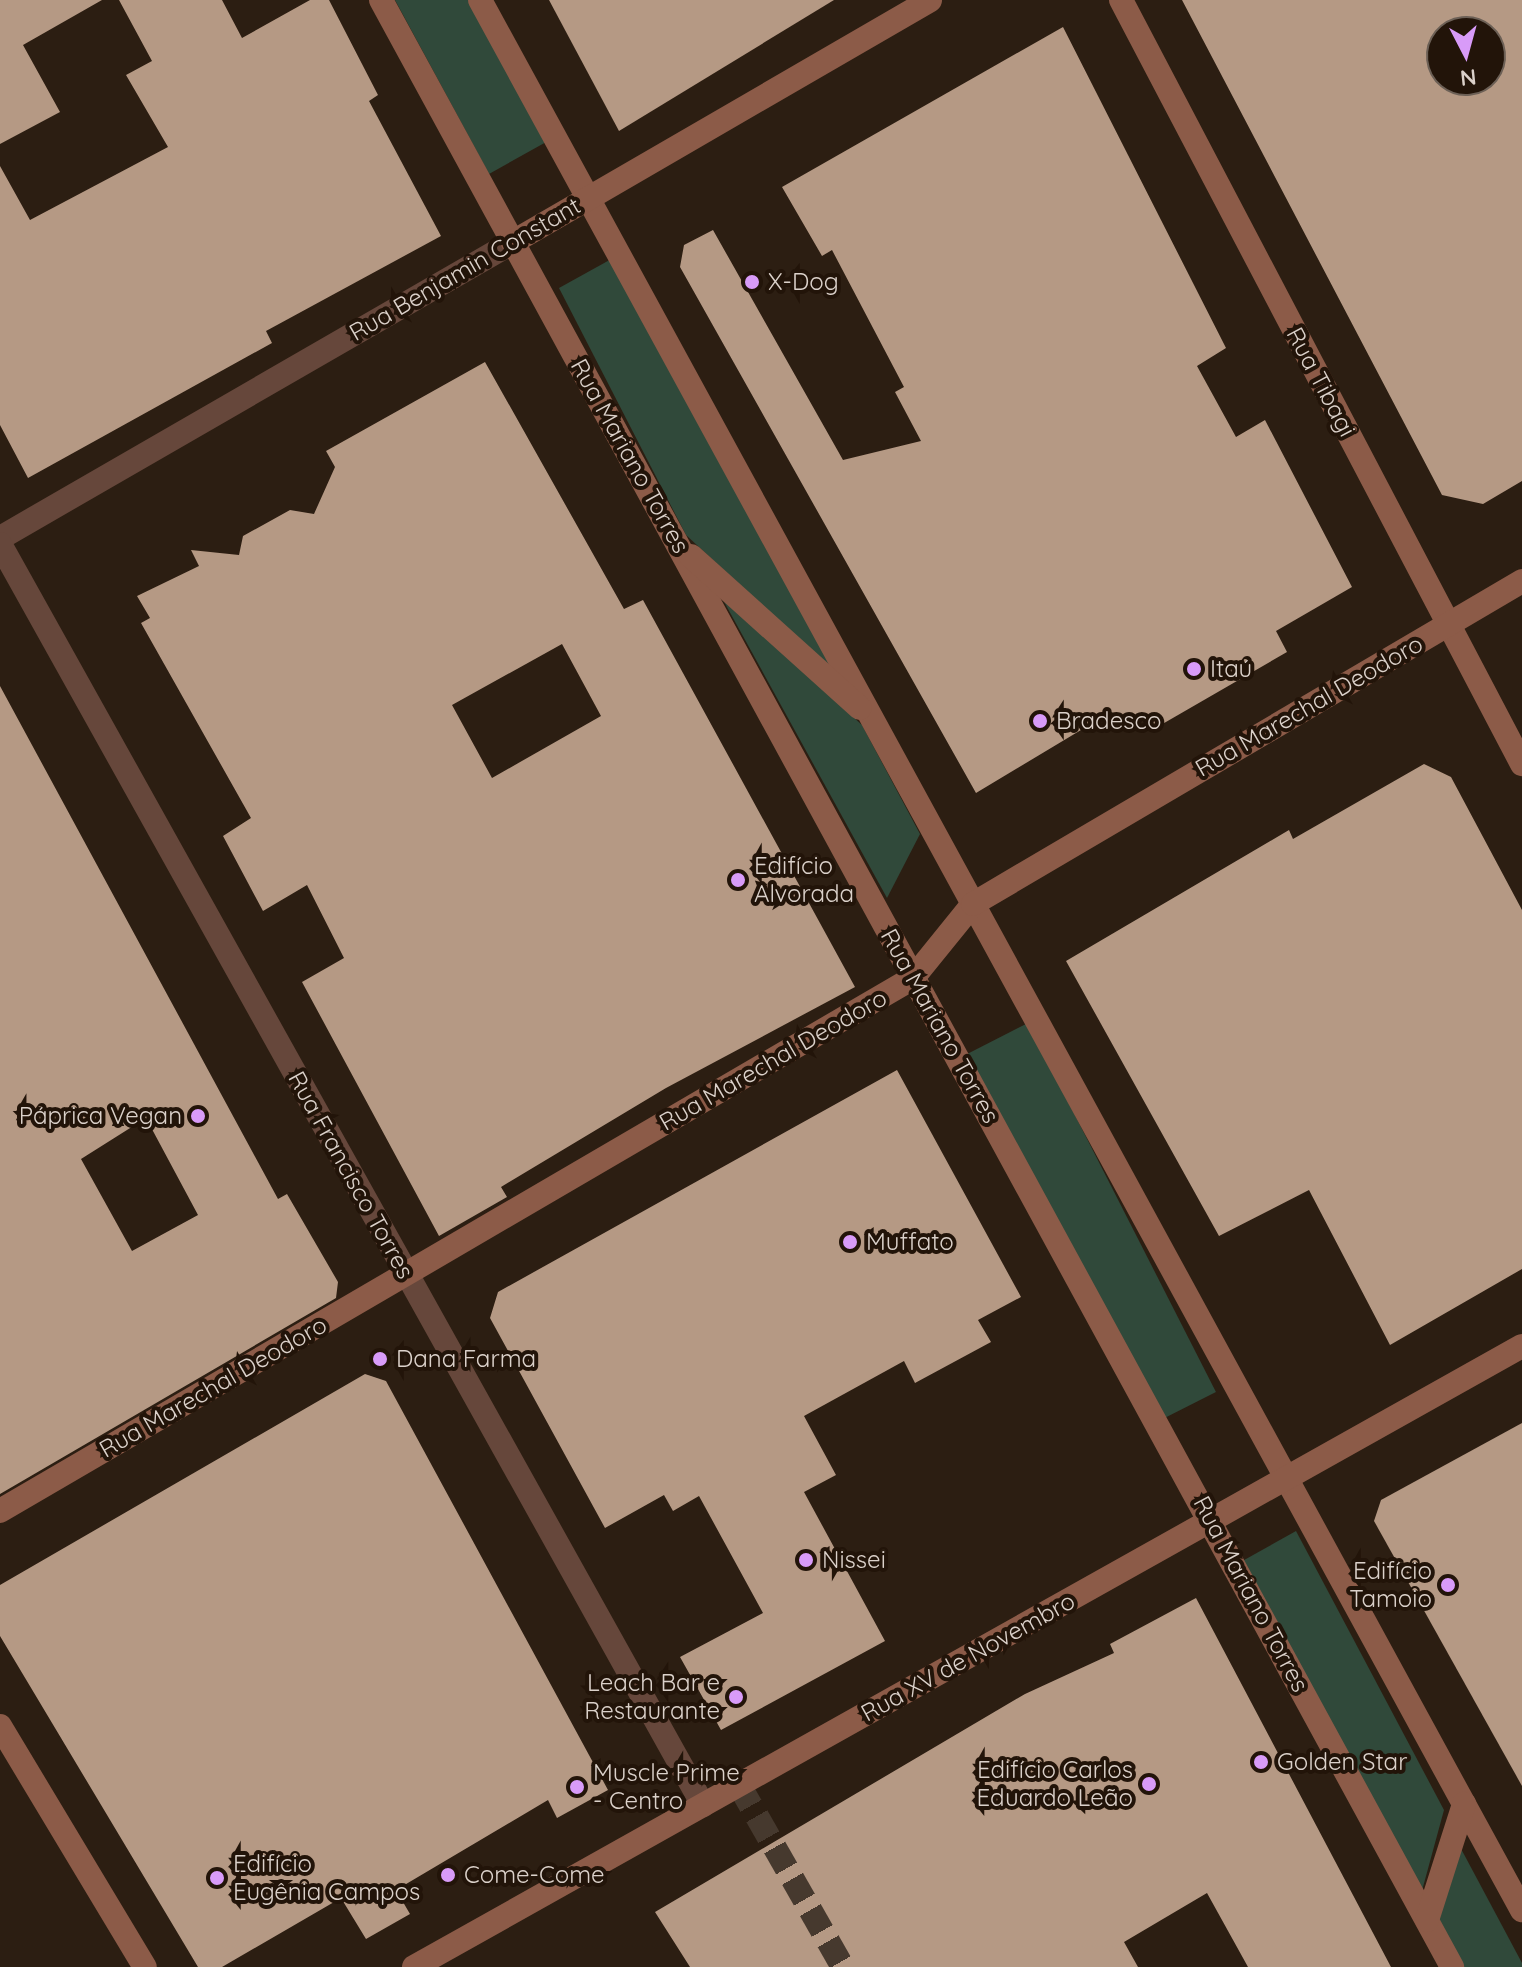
<!DOCTYPE html>
<meta charset="utf-8">
<style>
body{margin:0}
#map{position:relative;width:1522px;height:1967px;overflow:hidden;background:#2c1e12;font-family:Quicksand,sans-serif}
div>[style]{position:absolute}
[style*='--x']{left:calc(var(--x)*1px);top:calc(var(--y)*1px);width:calc(var(--w)*1px);rotate:calc(var(--a)*1deg)}
.green>*{inset:0;background:#30493a;transform-origin:0 0}
.building>*{inset:0;background:#b59984}
.street-tunnel>*{height:24px;margin-top:-12px;transform-origin:0;background:repeating-linear-gradient(90deg,#46392e 0 24px,transparent 0 36px)}
.street>*{height:24px;margin:-12px;padding:0 12px;transform-origin:12px;border-radius:12px;background:#66473b}
.secondary>*{height:24px;margin:-12px;padding:0 12px;transform-origin:12px;border-radius:12px;background:#8c5b48}
.dots>*{width:22px;height:22px;translate:-50% -50%;box-sizing:border-box;border:4px solid #221409;border-radius:50%}
span{translate:-50% -50%;white-space:nowrap;text-align:center;line-height:1.15;-webkit-text-stroke:8px #221409;paint-order:stroke}
.street-label{font-size:24px;color:#dbd1ca}
.poi-label{font-size:24px;color:#dbd1ca}
.left{translate:0 -50%;text-align:left}
.right{translate:-100% -50%;text-align:right}
.north{position:absolute;left:1426px;top:16px;width:80px;height:80px;box-sizing:border-box;background:#221409;border:2px solid #6c6056;border-radius:50%;rotate:174deg;font-size:22px;font-weight:700;line-height:32px;text-align:center;color:#dbd1ca}
.north::after{content:'';display:block;margin:auto;width:28px;height:36px;background:#d89bf8;clip-path:polygon(50% 0,100% 100%,50% 72%,0 100%)}
</style>
<div id="map">
<div class="green">
<i style="clip-path:polygon(395px 0,472px 0,548px 141px,489px 174px)"></i>
<i style="clip-path:polygon(615px 257px,835px 673px,686px 535px,559px 288px)"></i>
<i style="clip-path:polygon(722px 598px,862px 725px,920px 834px,887px 898px)"></i>
<i style="left:1028px;top:1023px;width:414px;height:71px;rotate:63deg"></i>
<i style="clip-path:polygon(1296px 1531px,1444px 1810px,1417px 1909px,1228px 1569px)"></i>
<i style="clip-path:polygon(1451px 1830px,1522px 1963px,1522px 1967px,1447px 1967px,1424px 1926px)"></i>
</div>
<div class="building">
<i style="clip-path:polygon(0 0,102px 0,23px 45px,60px 112px,0 144px)"></i>
<i style="clip-path:polygon(119px 0,222px 0,242px 38px,310px 0,329px 0,378px 95px,369px 101px,441px 236px,266px 331px,272px 343px,28px 478px,0 425px,0 166px,30px 220px,168px 147px,126px 75px,152px 61px)"></i>
<i style="clip-path:polygon(549px 0,834px 0,619px 131px)"></i>
<i style="clip-path:polygon(evenodd,1182px 0,1522px 0,1522px 481px,1483px 504px,1442px 495px,1182px 0,1442px 32px,1490px 32px,1490px 80px,1442px 80px,1442px 32px)"></i>
<i style="clip-path:polygon(1063px 27px,1226px 348px,1197px 366px,1236px 437px,1265px 420px,1352px 587px,1276px 631px,1287px 652px,1159px 726px,1111px 712px,976px 793px,680px 267px,684px 245px,713px 230px,843px 460px,921px 441px,895px 392px,904px 387px,832px 250px,822px 256px,782px 187px)"></i>
<i style="clip-path:polygon(evenodd,485px 362px,624px 609px,643px 600px,855px 987px,666px 1088px,501px 1187px,507px 1197px,439px 1236px,302px 982px,344px 958px,307px 885px,263px 911px,223px 836px,251px 818px,141px 623px,150px 618px,137px 596px,199px 566px,191px 550px,239px 555px,243px 536px,290px 510px,314px 514px,335px 467px,326px 451px,485px 362px,562px 644px,601px 716px,492px 778px,452px 705px,562px 644px)"></i>
<i style="clip-path:polygon(evenodd,0 686px,278px 1199px,287px 1194px,338px 1282px,336px 1298px,0 1494px,0 686px,146px 1118px,198px 1215px,132px 1251px,81px 1159px,146px 1118px)"></i>
<i style="clip-path:polygon(1424px 764px,1451px 777px,1522px 910px,1522px 1269px,1390px 1345px,1309px 1190px,1219px 1236px,1066px 961px,1289px 830px,1293px 839px)"></i>
<i style="clip-path:polygon(897px 1070px,1021px 1297px,978px 1320px,991px 1342px,915px 1383px,904px 1361px,804px 1416px,836px 1475px,804px 1492px,885px 1641px,721px 1730px,680px 1657px,763px 1613px,699px 1496px,673px 1511px,664px 1495px,605px 1528px,490px 1318px,498px 1292px)"></i>
<i style="clip-path:polygon(365px 1374px,386px 1381px,608px 1790px,557px 1818px,548px 1800px,396px 1890px,410px 1914px,366px 1939px,341px 1898px,222px 1967px,198px 1967px,0 1636px,0 1585px)"></i>
<i style="clip-path:polygon(1522px 1423px,1522px 1786px,1374px 1521px,1381px 1500px)"></i>
<i style="clip-path:polygon(1196px 1598px,1391px 1967px,1248px 1967px,1207px 1893px,1124px 1942px,1138px 1967px,690px 1967px,655px 1912px,1025px 1694px,1114px 1653px,1110px 1644px)"></i>
</div>
<div class="street-tunnel">
<i style="--x:739;--y:1785;--w:210;--a:60.3"></i>
</div>
<div class="street">
<i style="--x:0;--y:538;--w:592;--a:-29.98"></i>
<i style="--x:0;--y:544;--w:1444;--a:60.86"></i>
</div>
<div class="secondary">
<i style="--x:381;--y:0;--w:2240;--a:61.43"></i>
<i style="--x:480;--y:0;--w:2176;--a:61.39"></i>
<i style="--x:1121;--y:0;--w:863;--a:62.31"></i>
<i style="--x:513;--y:242;--w:482;--a:-30.1"></i>
<i style="--x:691;--y:556;--w:227;--a:42"></i>
<i style="--x:0;--y:1511;--w:1057;--a:-30.28"></i>
<i style="--x:913;--y:978;--w:95;--a:-51"></i>
<i style="--x:973;--y:904;--w:637;--a:-30.47"></i>
<i style="--x:0;--y:1726;--w:281;--a:59"></i>
<i style="--x:1427;--y:1920;--w:122;--a:-72.3"></i>
<i style="--x:414;--y:1967;--w:1270;--a:-29.27"></i>
</div>
<div class="dots">
<i style="left:752px;top:282px;background:#d89bf8"></i>
<i style="left:1194px;top:669px;background:#d89bf8"></i>
<i style="left:1040px;top:721px;background:#d89bf8"></i>
<i style="left:738px;top:880px;background:#d89bf8"></i>
<i style="left:198px;top:1116px;background:#d89bf8"></i>
<i style="left:850px;top:1242px;background:#d89bf8"></i>
<i style="left:380px;top:1359px;background:#d89bf8"></i>
<i style="left:806px;top:1560px;background:#d89bf8"></i>
<i style="left:1448px;top:1585px;background:#d89bf8"></i>
<i style="left:736px;top:1697px;background:#d89bf8"></i>
<i style="left:1261px;top:1762px;background:#d89bf8"></i>
<i style="left:1149px;top:1784px;background:#d89bf8"></i>
<i style="left:577px;top:1787px;background:#d89bf8"></i>
<i style="left:448px;top:1875px;background:#d89bf8"></i>
<i style="left:217px;top:1878px;background:#d89bf8"></i>
</div>
<div class="street-label">
<span style="left:465px;top:269px;rotate:-30deg">Rua Benjamin Constant</span>
<span style="left:1321px;top:382px;rotate:62deg">Rua Tibagi</span>
<span style="left:630px;top:456px;rotate:61deg">Rua Mariano Torres</span>
<span style="left:1309px;top:706px;rotate:-30deg">Rua Marechal Deodoro</span>
<span style="left:940px;top:1026px;rotate:61deg">Rua Mariano Torres</span>
<span style="left:773px;top:1060px;rotate:-30deg">Rua Marechal Deodoro</span>
<span style="left:351px;top:1175px;rotate:61deg">Rua Francisco Torres</span>
<span style="left:213px;top:1387px;rotate:-30deg">Rua Marechal Deodoro</span>
<span style="left:1251px;top:1594px;rotate:62deg">Rua Mariano Torres</span>
<span style="left:968px;top:1657px;rotate:-29deg">Rua XV de Novembro</span>
</div>
<div class="poi-label">
<span class="left" style="left:768px;top:282px">X-Dog</span>
<span class="left" style="left:1210px;top:669px">Itaú</span>
<span class="left" style="left:1056px;top:721px">Bradesco</span>
<span class="left" style="left:754px;top:880px">Edifício<br>Alvorada</span>
<span class="right" style="left:182px;top:1116px">Páprica Vegan</span>
<span class="left" style="left:866px;top:1242px">Muffato</span>
<span class="left" style="left:396px;top:1359px">Dana Farma</span>
<span class="left" style="left:822px;top:1560px">Nissei</span>
<span class="right" style="left:1432px;top:1585px">Edifício<br>Tamoio</span>
<span class="right" style="left:720px;top:1697px">Leach Bar e<br>Restaurante</span>
<span class="left" style="left:1277px;top:1762px">Golden Star</span>
<span class="right" style="left:1133px;top:1784px">Edifício Carlos<br>Eduardo Leão</span>
<span class="left" style="left:593px;top:1787px">Muscle Prime<br>- Centro</span>
<span class="left" style="left:233px;top:1878px">Edifício<br>Eugênia Campos</span>
<span class="left" style="left:464px;top:1875px">Come-Come</span>
</div>
<div class="north">N</div>
</div>
